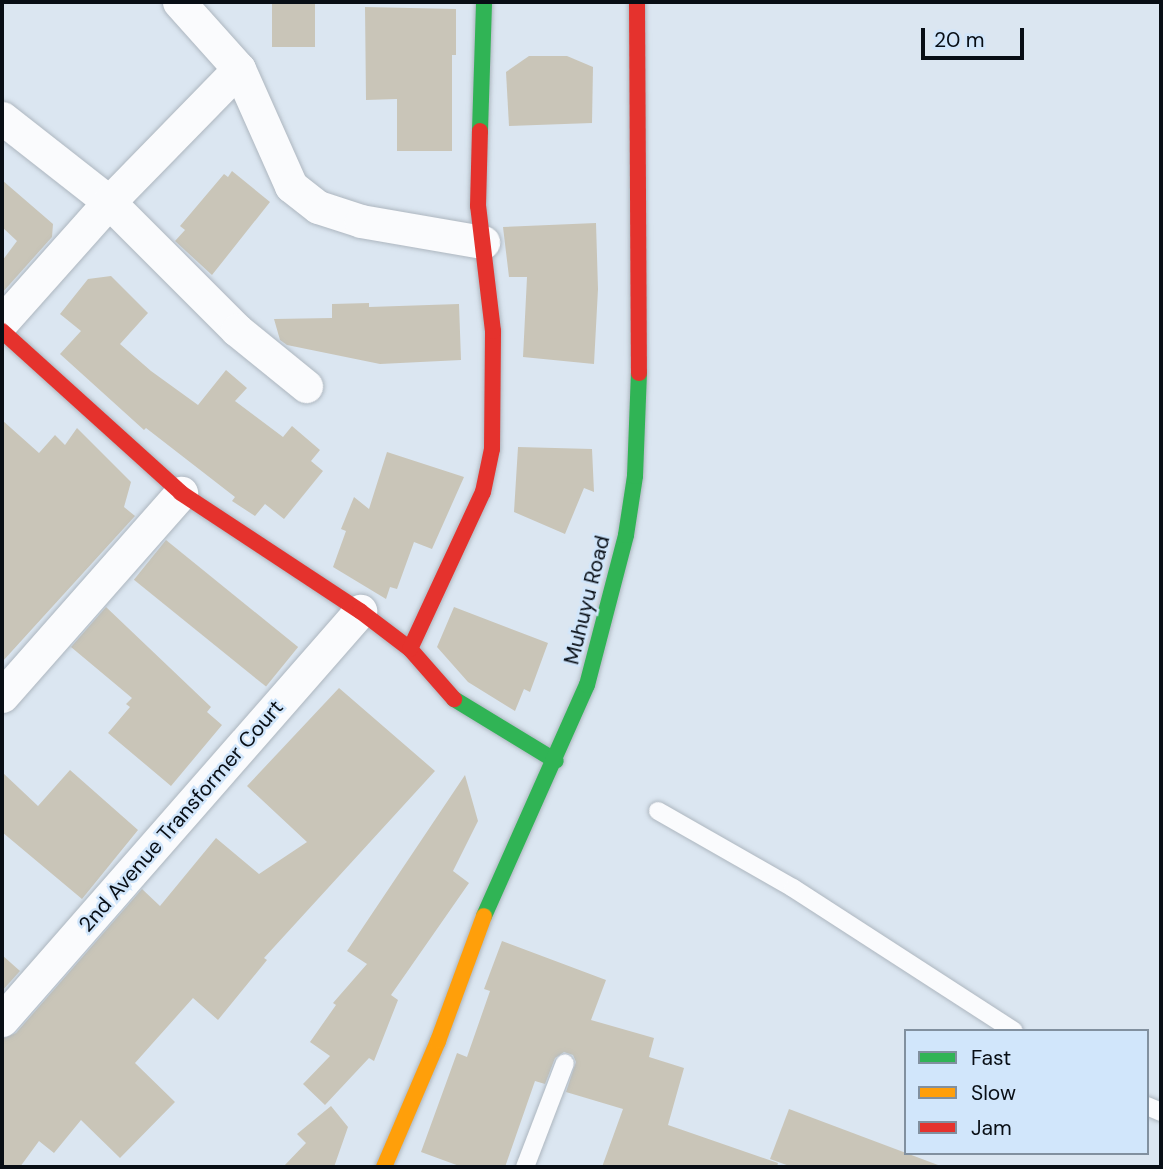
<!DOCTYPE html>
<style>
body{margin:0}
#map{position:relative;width:1163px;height:1169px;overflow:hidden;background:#dbe6f1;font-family:"DM Sans",sans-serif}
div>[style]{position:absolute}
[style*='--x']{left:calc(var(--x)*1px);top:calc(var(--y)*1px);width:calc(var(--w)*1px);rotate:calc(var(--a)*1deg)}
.building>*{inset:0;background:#c9c5b8;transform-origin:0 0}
.roads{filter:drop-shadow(0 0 2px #adb6bf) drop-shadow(0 0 2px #adb6bf)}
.lane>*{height:18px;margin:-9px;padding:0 9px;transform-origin:9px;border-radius:9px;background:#fafbfd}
.street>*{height:33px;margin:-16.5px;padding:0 16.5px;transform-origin:16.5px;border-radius:16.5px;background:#fafbfd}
.fast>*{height:16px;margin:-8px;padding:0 8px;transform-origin:8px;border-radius:8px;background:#30b455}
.slow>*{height:16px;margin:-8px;padding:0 8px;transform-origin:8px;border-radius:8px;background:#ff9f0a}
.jam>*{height:16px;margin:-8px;padding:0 8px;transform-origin:8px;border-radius:8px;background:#e5322d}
span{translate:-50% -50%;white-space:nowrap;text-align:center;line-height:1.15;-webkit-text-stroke:5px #d1e6fb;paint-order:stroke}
.street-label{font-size:21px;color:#080e15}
.frame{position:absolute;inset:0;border:4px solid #080e15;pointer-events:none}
.legend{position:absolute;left:904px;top:1029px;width:245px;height:126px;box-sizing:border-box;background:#d1e6fb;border:2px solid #81909f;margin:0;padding:9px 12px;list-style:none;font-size:21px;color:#080e15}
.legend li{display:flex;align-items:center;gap:14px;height:35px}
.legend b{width:35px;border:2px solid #81909f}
.scale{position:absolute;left:921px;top:28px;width:103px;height:32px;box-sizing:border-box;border:4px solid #080e15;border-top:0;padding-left:9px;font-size:21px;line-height:24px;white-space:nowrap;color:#080e15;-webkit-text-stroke:5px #d1e6fb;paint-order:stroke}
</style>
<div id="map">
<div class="building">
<i style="left:272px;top:2px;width:43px;height:45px"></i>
<i style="clip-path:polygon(365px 7px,456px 9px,456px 55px,452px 55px,452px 151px,397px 151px,397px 99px,366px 100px)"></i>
<i style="clip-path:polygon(529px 56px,567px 56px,593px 67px,592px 123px,509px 126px,506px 72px)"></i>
<i style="clip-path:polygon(232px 171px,270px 202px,212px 275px,175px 241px,185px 230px,180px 226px,224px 174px,228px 177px)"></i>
<i style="clip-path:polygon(2px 180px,53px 224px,52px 237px,2px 293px,2px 261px,17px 241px,2px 227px)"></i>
<i style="clip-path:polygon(596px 223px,598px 289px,594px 364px,523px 357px,527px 277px,509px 277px,503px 227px)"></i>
<i style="clip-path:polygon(111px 276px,148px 313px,120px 344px,151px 371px,198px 405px,226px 370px,247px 388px,235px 401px,283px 437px,292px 426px,320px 450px,311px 461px,323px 471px,284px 519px,265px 504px,255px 516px,232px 501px,235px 497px,146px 428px,144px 430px,60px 354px,81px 331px,60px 314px,88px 279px)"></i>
<i style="clip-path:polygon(369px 303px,369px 307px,459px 304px,461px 360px,380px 364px,287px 345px,280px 340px,274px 319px,332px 318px,332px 304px)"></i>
<i style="clip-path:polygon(2px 420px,39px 453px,55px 435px,65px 445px,77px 428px,131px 482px,124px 507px,135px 516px,2px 662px)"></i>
<i style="clip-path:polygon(518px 447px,592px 449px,594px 492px,584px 488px,565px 534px,514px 512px)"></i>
<i style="clip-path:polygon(387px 452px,464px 477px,432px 549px,414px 542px,397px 589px,390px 587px,386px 599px,333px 567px,346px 531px,341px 529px,354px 497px,369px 509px)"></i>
<i style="left:166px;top:540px;width:170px;height:51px;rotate:39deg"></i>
<i style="clip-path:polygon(106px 607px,211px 707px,207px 712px,222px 725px,171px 786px,108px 733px,130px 707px,126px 704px,132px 698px,71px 647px)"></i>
<i style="clip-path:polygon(454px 607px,548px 643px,530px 692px,524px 689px,515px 711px,468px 682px,437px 647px)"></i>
<i style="clip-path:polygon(339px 688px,435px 771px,264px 958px,267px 960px,218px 1020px,193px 998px,135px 1063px,175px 1102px,120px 1158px,81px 1120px,54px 1153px,39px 1141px,20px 1167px,2px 1167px,2px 1039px,16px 1033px,142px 889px,160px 906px,216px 838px,259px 874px,307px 842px,247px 786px)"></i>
<i style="clip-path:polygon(70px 770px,138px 830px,82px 899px,2px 832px,2px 772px,38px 806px)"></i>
<i style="clip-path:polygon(465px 775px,478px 821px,453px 871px,469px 883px,391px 995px,398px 1000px,374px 1061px,369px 1058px,325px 1105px,303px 1084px,330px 1056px,310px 1042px,336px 1005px,333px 1003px,367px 964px,347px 951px)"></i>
<i style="clip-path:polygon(502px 941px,606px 980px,591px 1020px,654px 1038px,649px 1057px,684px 1068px,668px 1125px,778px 1163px,777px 1167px,602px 1167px,623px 1109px,566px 1092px,576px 1062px,573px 1055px,564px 1052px,555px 1058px,545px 1084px,535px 1081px,505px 1167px,462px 1167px,421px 1152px,457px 1053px,467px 1057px,490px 991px,484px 989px)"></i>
<i style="clip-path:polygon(2px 955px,20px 971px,2px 991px)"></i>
<i style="clip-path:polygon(331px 1106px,348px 1127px,334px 1167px,283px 1167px,306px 1143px,297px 1134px)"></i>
<i style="clip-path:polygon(789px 1109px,938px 1165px,937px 1167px,792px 1167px,770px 1159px)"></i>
</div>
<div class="roads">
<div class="lane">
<i style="--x:658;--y:811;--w:155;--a:29.7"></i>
<i style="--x:793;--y:888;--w:263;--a:32.9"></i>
<i style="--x:1147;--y:1106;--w:15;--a:23"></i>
<i style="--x:525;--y:1167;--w:111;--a:-69"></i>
</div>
<div class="street">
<i style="--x:179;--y:2;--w:90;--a:48.2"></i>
<i style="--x:239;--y:69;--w:128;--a:66"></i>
<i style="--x:291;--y:186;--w:34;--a:38"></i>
<i style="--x:318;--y:207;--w:45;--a:18"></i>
<i style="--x:361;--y:221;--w:124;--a:9.8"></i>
<i style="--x:2;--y:118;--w:136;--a:38.1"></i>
<i style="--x:109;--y:202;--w:181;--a:45"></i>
<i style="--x:237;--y:330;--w:89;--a:39.1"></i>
<i style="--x:2;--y:322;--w:161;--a:-48.3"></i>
<i style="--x:109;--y:202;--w:186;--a:-45.7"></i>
<i style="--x:2;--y:696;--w:271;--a:-48.6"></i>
<i style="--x:2;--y:1020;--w:544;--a:-48.8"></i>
</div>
<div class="fast">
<i style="--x:480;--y:131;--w:129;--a:-88.2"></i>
<i style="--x:454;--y:699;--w:119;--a:31.3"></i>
<i style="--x:484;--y:916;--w:253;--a:-66"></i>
<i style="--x:587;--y:685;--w:155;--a:-75.4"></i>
<i style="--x:626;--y:535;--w:60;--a:-81.3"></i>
<i style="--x:635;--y:476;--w:103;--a:-87.8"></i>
</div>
<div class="slow">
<i style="--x:384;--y:1167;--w:137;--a:-66.8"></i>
<i style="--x:438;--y:1041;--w:133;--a:-69.8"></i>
</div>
<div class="jam">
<i style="--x:637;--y:2;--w:371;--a:89.7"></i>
<i style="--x:2;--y:331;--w:241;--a:42.1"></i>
<i style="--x:181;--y:493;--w:214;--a:33.4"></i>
<i style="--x:360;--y:611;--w:63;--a:37.2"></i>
<i style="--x:410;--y:649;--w:67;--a:48.7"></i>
<i style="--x:410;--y:649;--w:173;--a:-65.1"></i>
<i style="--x:483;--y:492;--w:44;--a:-78.2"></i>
<i style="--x:492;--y:449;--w:118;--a:-89.5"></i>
<i style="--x:493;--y:331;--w:126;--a:-96.8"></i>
<i style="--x:478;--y:206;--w:75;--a:-88.5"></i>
</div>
</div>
<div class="street-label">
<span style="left:587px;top:600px;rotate:-76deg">Muhuyu Road</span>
<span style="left:181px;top:816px;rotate:-49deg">2nd Avenue Transformer Court</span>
</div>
<div class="frame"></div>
<ul class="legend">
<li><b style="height:9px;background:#30b455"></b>Fast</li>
<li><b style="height:9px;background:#ff9f0a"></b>Slow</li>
<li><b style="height:9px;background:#e5322d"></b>Jam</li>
</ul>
<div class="scale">20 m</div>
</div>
